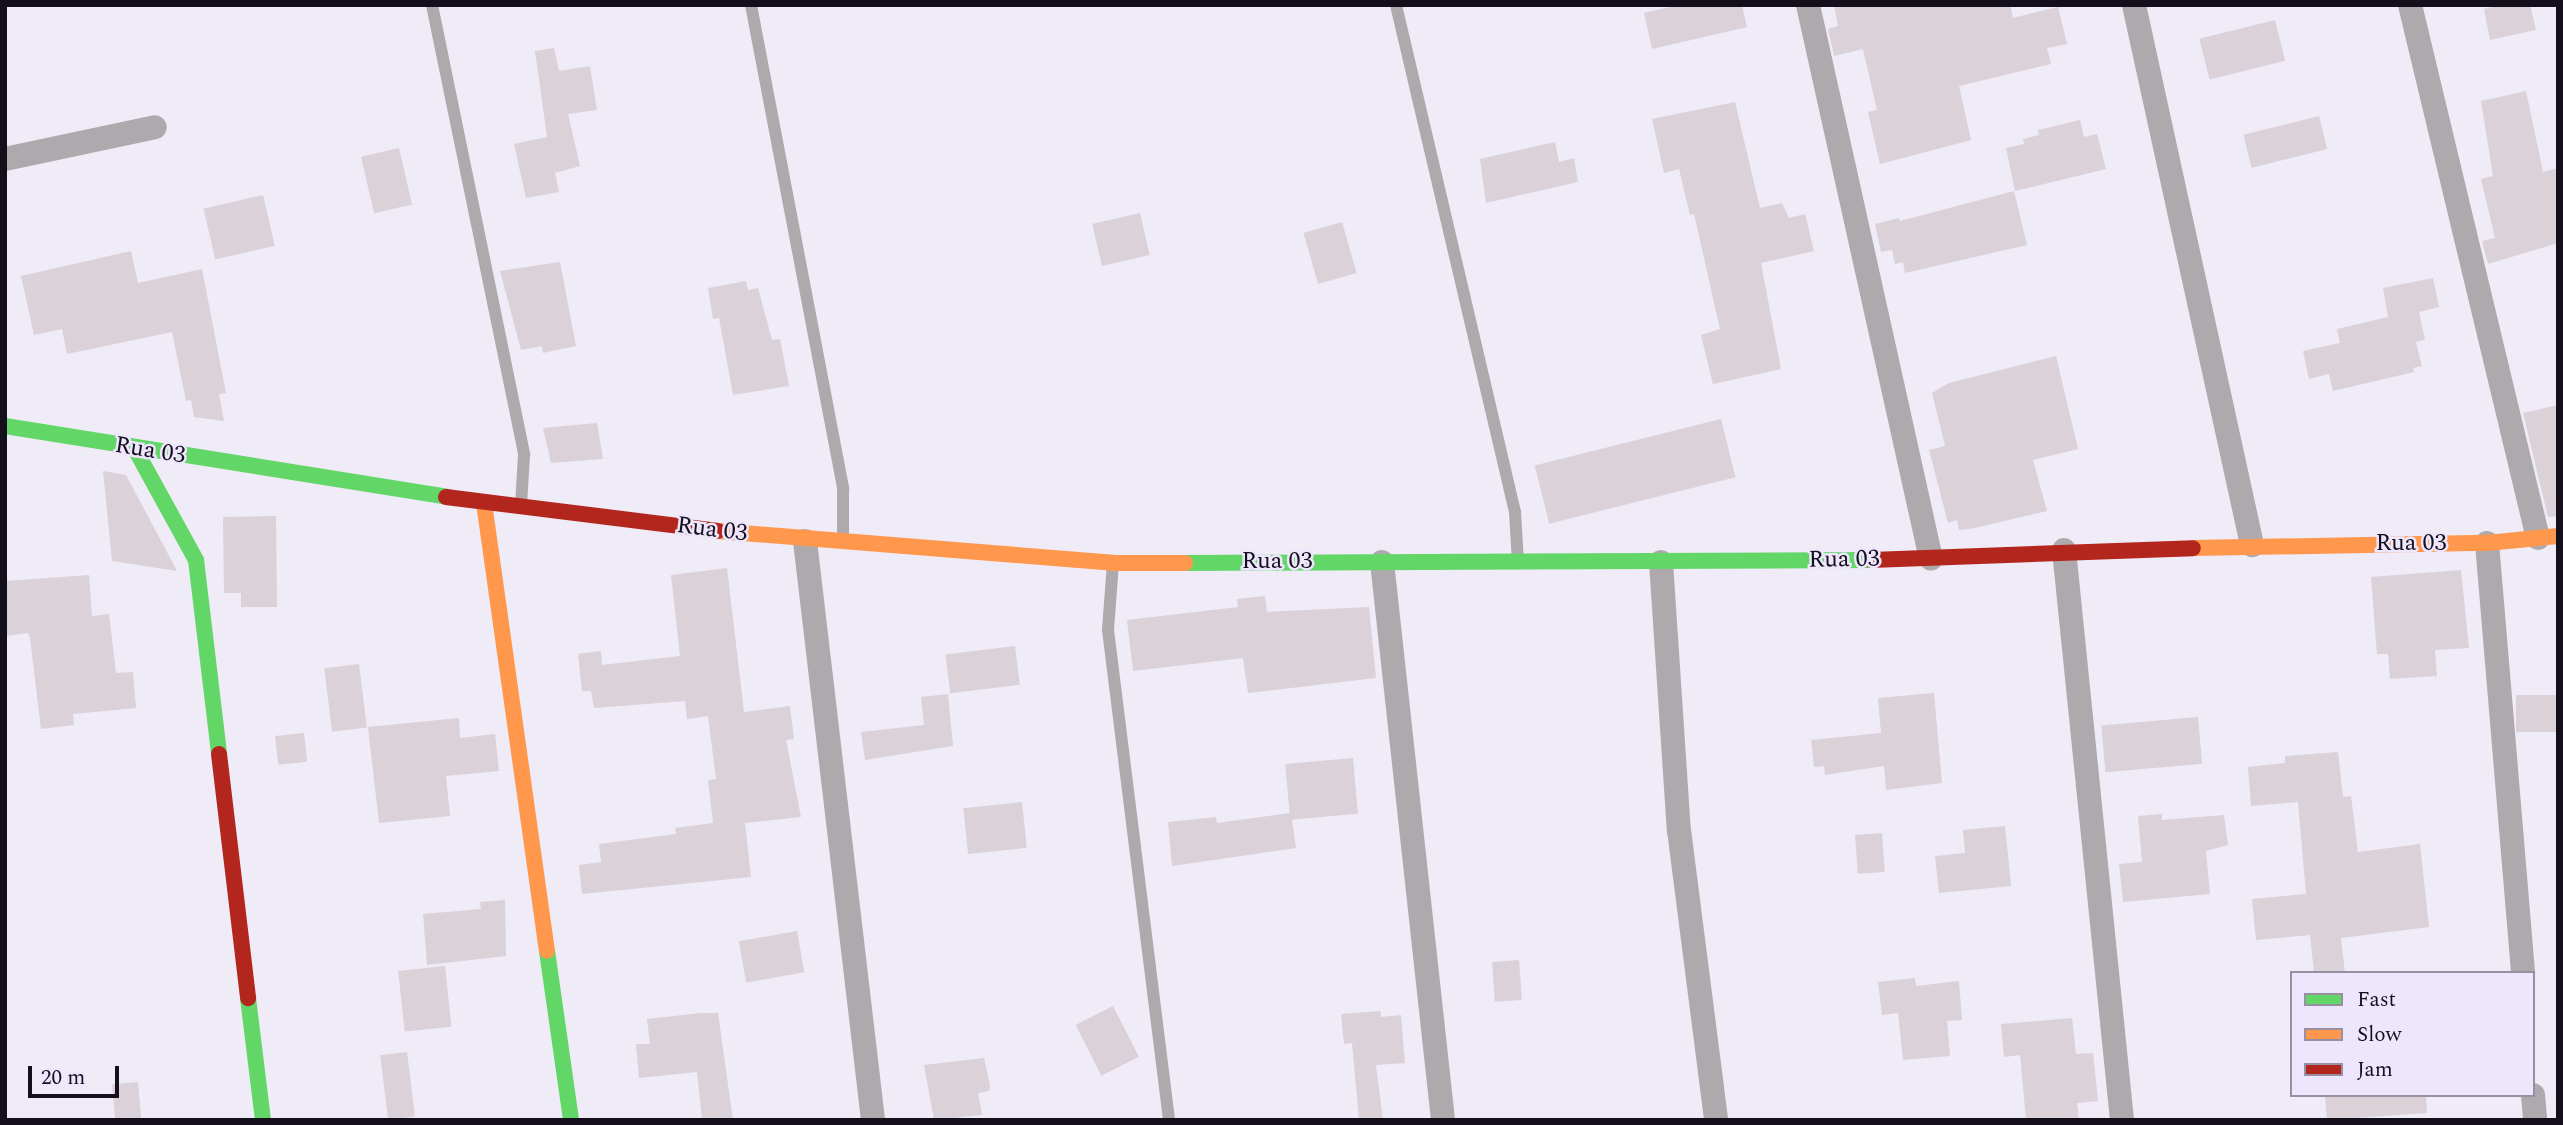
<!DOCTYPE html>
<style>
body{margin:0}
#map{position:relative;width:2563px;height:1125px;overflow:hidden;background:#efebf7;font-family:Spectral,serif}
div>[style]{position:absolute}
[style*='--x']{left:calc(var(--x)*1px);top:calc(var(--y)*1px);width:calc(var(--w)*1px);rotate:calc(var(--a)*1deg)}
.building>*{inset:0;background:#dad1d9;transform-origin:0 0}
.lane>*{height:12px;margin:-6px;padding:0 6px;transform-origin:6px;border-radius:6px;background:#aea9ac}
.street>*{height:24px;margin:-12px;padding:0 12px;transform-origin:12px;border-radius:12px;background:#aea9ac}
.fast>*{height:16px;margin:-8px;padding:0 8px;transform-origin:8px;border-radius:8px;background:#63d668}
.slow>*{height:16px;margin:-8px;padding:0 8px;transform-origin:8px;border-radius:8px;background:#ff974d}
.jam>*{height:16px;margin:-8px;padding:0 8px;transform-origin:8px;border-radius:8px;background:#b3261e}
span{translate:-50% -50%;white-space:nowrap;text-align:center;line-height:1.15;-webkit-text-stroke:5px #eee6fc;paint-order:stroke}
.street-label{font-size:24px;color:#14101b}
.frame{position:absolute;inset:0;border:7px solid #14101b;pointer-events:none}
.legend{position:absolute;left:2290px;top:971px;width:245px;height:126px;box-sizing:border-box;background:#eee6fc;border:2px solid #9790a2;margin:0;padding:9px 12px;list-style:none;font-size:21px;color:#14101b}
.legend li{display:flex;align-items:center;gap:14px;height:35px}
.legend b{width:35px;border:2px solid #9790a2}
.scale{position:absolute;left:28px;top:1066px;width:91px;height:32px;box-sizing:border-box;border:4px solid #14101b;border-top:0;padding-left:9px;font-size:21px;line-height:24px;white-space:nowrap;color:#14101b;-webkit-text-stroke:5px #eee6fc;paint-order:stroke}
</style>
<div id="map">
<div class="building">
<i style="clip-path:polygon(1679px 5px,1742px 5px,1747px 27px,1652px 49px,1644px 13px)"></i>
<i style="clip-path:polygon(1834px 5px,2010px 5px,2013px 18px,2058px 7px,2067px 44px,2047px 48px,2051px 64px,1959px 86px,1971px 140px,1880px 164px,1868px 112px,1877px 110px,1863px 49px,1834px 56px,1828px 29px,1838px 26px)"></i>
<i style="clip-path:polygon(2500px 5px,2530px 5px,2536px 30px,2490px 40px,2484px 9px)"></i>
<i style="left:2275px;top:20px;width:42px;height:78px;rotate:76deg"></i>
<i style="clip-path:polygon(554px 48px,559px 71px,590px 66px,597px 110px,568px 114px,580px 166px,555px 173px,559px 192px,526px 198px,514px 144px,547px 137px,535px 51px)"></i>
<i style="clip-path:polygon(2526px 91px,2543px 172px,2558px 168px,2558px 243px,2488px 264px,2482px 241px,2495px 238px,2481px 179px,2493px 176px,2481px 101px)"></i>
<i style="clip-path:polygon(1735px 102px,1760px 208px,1782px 203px,1789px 218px,1805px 214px,1814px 251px,1761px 263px,1781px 369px,1713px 384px,1701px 335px,1720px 329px,1694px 214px,1690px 215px,1679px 169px,1664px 173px,1652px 119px)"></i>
<i style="left:2319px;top:116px;width:34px;height:78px;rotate:76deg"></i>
<i style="clip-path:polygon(2080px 120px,2084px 137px,2097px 134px,2106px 169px,2015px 191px,2006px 148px,2024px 144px,2023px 139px,2039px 135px,2038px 130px)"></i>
<i style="clip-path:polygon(1555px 142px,1559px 162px,1574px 158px,1578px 182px,1486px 203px,1480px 159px)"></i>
<i style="left:399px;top:148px;width:58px;height:39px;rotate:77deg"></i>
<i style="clip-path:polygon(2014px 191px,2027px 245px,1905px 273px,1903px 262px,1895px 264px,1892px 250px,1881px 252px,1875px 224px,1899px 218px,1900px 221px)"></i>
<i style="left:263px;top:195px;width:52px;height:61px;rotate:77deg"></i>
<i style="left:1140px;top:213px;width:43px;height:49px;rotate:77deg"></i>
<i style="left:1342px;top:222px;width:53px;height:40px;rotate:74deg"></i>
<i style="clip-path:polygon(131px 251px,138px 283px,202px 269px,226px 393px,219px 394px,224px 421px,194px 417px,191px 400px,186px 401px,172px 332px,67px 354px,62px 329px,34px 335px,21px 276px)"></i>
<i style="clip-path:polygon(560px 262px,576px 346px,543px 353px,542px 346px,521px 350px,500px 271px)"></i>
<i style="clip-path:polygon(2433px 278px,2439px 307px,2419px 312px,2425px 340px,2416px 342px,2422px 366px,2413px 368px,2414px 372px,2333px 391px,2329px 374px,2309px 379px,2303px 351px,2340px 343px,2337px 329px,2388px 317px,2383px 288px)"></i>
<i style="clip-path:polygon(746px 281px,748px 290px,758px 288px,772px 340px,780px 339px,789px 386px,733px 395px,719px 318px,713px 319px,708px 288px)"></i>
<i style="clip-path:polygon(2056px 356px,2078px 449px,2033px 460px,2047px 511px,1970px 529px,1959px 530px,1957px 520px,1948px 523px,1929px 450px,1945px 446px,1932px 393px,1949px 383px)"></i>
<i style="clip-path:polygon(2558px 405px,2558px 516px,2548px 517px,2523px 413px)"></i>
<i style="left:1721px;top:419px;width:60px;height:192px;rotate:76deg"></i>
<i style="clip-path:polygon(597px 423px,603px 459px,551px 463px,543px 428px)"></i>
<i style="clip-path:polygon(103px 471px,126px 475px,177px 571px,112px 561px)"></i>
<i style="clip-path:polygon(276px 516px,277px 607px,241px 607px,241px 593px,224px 593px,223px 517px)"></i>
<i style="clip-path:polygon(727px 568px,744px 712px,790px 706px,794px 739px,786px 740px,801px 817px,745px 823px,751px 877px,582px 894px,579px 865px,601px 862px,599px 844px,676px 834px,675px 828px,713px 823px,708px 780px,716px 779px,708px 716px,687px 719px,685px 701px,594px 708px,591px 691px,582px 691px,578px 654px,601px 651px,602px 665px,680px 656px,671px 575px)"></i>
<i style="clip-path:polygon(2461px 570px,2469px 648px,2435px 650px,2437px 676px,2390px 679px,2388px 654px,2377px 654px,2371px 577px)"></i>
<i style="clip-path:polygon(89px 575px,92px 616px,109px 614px,116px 673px,133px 672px,136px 708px,73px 714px,74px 725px,41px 729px,30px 638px,28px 633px,5px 636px,5px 581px)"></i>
<i style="clip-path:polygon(1265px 596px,1267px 612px,1369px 607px,1376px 678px,1248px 693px,1243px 658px,1133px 671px,1127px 620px,1238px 607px,1237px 599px)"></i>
<i style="left:1015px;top:646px;width:39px;height:70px;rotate:83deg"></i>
<i style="left:359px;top:664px;width:64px;height:35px;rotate:83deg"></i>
<i style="clip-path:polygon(1934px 693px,1942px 783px,1886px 790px,1884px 766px,1825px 775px,1824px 766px,1814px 767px,1811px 740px,1881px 733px,1878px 698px)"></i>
<i style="clip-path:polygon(948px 694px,953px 746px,865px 760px,861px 732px,924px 725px,921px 697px)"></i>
<i style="left:2558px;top:695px;width:37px;height:42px;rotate:90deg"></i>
<i style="left:2198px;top:717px;width:47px;height:97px;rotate:85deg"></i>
<i style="clip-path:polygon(459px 718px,460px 738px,495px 734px,499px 771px,446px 776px,450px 816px,379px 823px,368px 727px)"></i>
<i style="left:304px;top:733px;width:29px;height:29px;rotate:84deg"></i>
<i style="clip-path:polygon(2338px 752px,2343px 797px,2351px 796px,2358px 852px,2420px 844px,2429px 927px,2341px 938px,2345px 973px,2314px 973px,2310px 935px,2256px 940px,2252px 899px,2306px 894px,2298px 802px,2251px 806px,2248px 767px,2285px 763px,2285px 756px)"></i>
<i style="left:1353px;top:758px;width:56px;height:68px;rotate:85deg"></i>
<i style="left:1022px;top:802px;width:46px;height:59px;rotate:84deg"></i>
<i style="clip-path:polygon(1291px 813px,1296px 848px,1172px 866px,1168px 822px,1216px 817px,1217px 823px)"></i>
<i style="clip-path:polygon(2162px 814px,2162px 820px,2224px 815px,2228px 845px,2206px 851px,2210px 894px,2123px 902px,2119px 864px,2142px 862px,2138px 816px)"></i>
<i style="clip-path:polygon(2005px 826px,2011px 886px,1939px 893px,1935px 856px,1965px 853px,1963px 830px)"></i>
<i style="left:1882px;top:833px;width:39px;height:27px;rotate:86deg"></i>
<i style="clip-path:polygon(505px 900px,506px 956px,427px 965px,423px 914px,481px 909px,480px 902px)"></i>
<i style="left:797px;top:931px;width:42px;height:59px;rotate:80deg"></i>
<i style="left:1519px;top:960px;width:40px;height:27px;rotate:86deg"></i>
<i style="left:445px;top:966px;width:61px;height:47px;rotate:84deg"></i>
<i style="clip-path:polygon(1915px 978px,1916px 986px,1959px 981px,1962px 1020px,1947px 1021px,1950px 1056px,1903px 1060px,1898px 1013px,1882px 1015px,1878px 982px)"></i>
<i style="left:1113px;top:1006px;width:57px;height:42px;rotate:63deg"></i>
<i style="clip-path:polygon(1381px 1011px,1381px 1017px,1401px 1015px,1405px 1063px,1376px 1065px,1383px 1120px,1359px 1120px,1352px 1043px,1344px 1044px,1341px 1014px)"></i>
<i style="clip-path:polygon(701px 1013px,718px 1013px,733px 1120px,702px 1120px,697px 1072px,639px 1078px,636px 1044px,650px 1044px,647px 1019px)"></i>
<i style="clip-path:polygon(2072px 1018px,2076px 1054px,2093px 1053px,2098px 1101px,2077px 1103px,2079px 1120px,2026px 1120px,2020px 1055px,2004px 1057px,2001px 1024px)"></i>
<i style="left:407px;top:1052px;width:65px;height:27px;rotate:83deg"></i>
<i style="clip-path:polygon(984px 1058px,990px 1085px,989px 1091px,978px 1093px,982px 1115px,934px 1120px,924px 1065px)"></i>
<i style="left:138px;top:1082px;width:38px;height:26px;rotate:85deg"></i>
<i style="clip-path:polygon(2325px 1095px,2426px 1095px,2427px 1113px,2327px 1120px)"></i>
</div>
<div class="lane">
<i style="--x:432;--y:5;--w:459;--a:78.4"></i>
<i style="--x:524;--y:455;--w:51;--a:93.4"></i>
<i style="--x:751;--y:5;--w:493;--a:79.2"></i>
<i style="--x:843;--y:489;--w:53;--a:90"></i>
<i style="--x:1396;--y:5;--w:521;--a:76.79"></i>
<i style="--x:1515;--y:512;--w:50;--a:86.6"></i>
<i style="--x:1113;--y:563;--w:67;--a:94.3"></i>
<i style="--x:1108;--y:630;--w:494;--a:82.9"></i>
</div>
<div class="street">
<i style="--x:1808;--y:5;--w:567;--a:77.48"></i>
<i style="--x:2134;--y:5;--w:553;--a:77.67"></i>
<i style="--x:2410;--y:5;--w:548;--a:76.5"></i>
<i style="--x:5;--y:159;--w:153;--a:-12"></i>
<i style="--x:805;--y:541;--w:583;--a:83.3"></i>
<i style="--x:2487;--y:543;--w:432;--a:85.2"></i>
<i style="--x:2064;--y:550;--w:573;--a:84.19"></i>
<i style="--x:1382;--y:562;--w:561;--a:83.76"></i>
<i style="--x:1661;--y:562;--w:269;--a:86.2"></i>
<i style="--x:1679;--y:830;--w:292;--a:82.7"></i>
<i style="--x:2533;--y:1095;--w:25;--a:85"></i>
</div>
<div class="fast">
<i style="--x:5;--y:426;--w:447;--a:9.1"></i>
<i style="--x:135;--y:449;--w:127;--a:61.2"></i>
<i style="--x:196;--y:560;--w:195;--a:83.2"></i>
<i style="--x:1185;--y:563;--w:686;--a:-0.25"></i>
<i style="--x:547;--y:951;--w:171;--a:81.9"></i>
<i style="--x:248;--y:998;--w:123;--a:83"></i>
</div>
<div class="slow">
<i style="--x:484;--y:503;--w:452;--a:82"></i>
<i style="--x:718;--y:531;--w:396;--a:4.6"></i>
<i style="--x:1113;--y:563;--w:72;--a:0"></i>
<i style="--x:2193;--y:548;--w:294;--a:-1"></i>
<i style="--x:2487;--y:543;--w:71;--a:-5.6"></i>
</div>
<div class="jam">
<i style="--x:446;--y:497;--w:274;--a:7.1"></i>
<i style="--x:1871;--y:560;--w:322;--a:-2.1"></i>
<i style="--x:219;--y:754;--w:246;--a:83.2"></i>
</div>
<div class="street-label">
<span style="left:150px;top:451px;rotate:9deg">Rua 03</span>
<span style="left:712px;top:530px;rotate:7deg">Rua 03</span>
<span style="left:2411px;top:544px">Rua 03</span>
<span style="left:1844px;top:560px;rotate:-1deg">Rua 03</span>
<span style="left:1277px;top:562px">Rua 03</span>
</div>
<div class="frame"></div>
<ul class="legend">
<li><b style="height:9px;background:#63d668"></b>Fast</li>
<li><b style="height:9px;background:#ff974d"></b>Slow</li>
<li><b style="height:9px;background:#b3261e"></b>Jam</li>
</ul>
<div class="scale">20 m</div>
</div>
